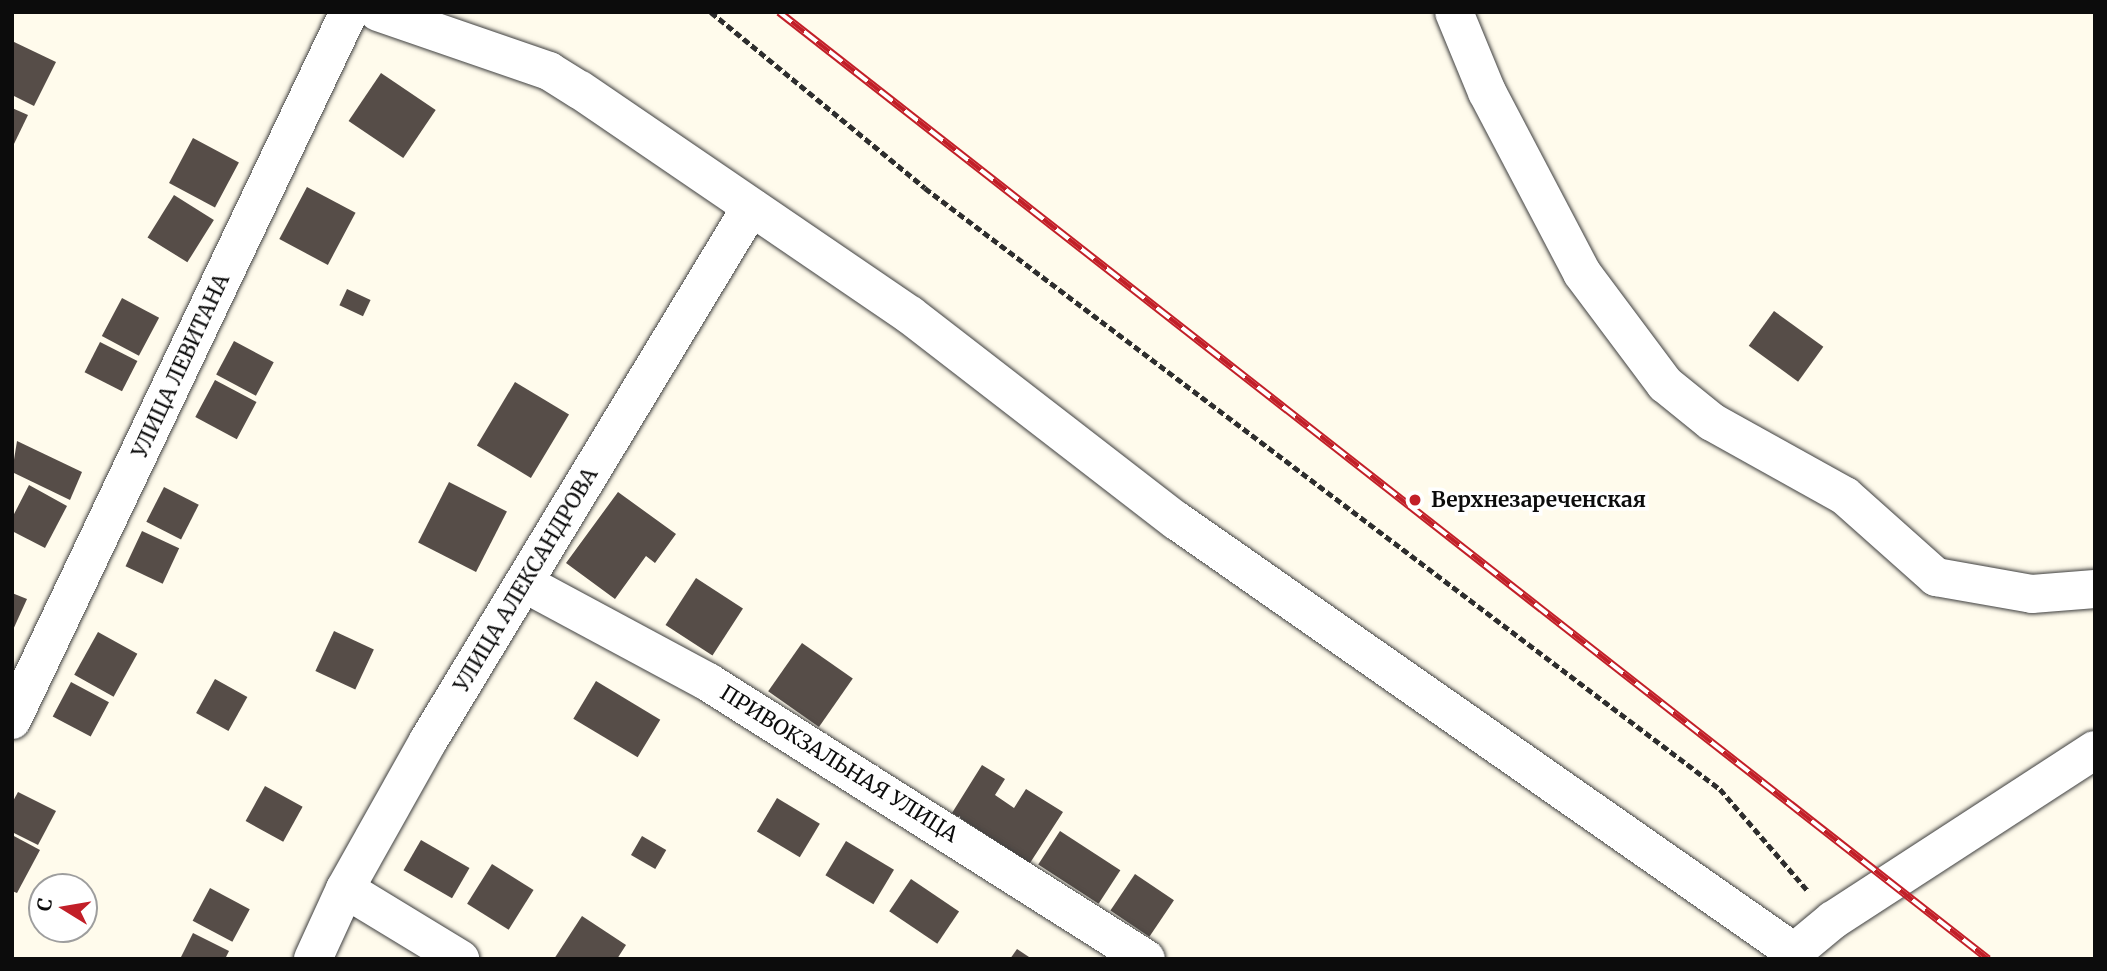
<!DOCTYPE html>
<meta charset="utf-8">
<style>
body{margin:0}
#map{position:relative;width:2107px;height:971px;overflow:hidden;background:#fffbec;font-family:Merriweather,serif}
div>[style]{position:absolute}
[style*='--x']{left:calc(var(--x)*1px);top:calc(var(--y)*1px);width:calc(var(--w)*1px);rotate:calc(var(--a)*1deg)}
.building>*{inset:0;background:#564d48;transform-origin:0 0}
.path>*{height:4.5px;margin-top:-2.25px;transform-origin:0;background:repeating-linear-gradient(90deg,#2e2e2e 0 7px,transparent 0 10.5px)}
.roads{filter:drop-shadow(0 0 2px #3f3f3f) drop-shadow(0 0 2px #3f3f3f)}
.minor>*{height:38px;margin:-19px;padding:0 19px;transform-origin:19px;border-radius:19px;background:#fff}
.rail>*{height:8px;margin-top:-4px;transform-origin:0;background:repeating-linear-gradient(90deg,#fff 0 16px,#c21f28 0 32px);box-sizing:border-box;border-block:2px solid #c21f28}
.dots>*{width:19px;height:19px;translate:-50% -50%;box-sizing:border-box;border:4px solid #fff;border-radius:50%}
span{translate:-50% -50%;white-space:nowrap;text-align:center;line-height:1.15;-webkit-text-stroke:7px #fff;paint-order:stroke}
.street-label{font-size:21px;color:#0c0c0c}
.poi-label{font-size:21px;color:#0c0c0c;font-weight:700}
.left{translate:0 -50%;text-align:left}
.frame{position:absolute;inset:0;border:14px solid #0c0c0c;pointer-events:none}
.north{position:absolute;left:28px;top:873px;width:70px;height:70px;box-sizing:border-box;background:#fff;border:2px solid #9e9e9e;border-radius:50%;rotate:281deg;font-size:19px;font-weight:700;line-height:28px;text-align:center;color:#0c0c0c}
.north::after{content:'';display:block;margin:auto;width:24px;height:32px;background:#c21f28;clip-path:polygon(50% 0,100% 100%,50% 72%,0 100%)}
</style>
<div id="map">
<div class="building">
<i style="clip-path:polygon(12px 41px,56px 62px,34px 106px,12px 95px)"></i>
<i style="left:381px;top:73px;width:66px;height:58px;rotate:34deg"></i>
<i style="clip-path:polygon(12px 108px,28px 115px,12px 148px)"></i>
<i style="left:193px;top:138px;width:52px;height:51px;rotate:28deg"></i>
<i style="left:307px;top:187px;width:55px;height:59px;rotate:28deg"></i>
<i style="left:174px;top:195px;width:47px;height:50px;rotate:32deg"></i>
<i style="left:347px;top:289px;width:26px;height:18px;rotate:25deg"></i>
<i style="left:122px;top:298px;width:42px;height:43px;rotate:28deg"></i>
<i style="left:1774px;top:311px;width:61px;height:43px;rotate:36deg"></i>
<i style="left:234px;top:341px;width:45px;height:38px;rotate:28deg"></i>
<i style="left:100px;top:342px;width:42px;height:34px;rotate:27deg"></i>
<i style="left:215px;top:380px;width:47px;height:42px;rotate:28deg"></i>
<i style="left:515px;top:382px;width:63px;height:74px;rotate:31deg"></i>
<i style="clip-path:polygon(17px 441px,82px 472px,70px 500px,12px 472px)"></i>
<i style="left:449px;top:482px;width:65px;height:68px;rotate:27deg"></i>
<i style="clip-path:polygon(29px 485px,67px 506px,45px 548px,12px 531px,12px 518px)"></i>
<i style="left:164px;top:487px;width:39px;height:39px;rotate:27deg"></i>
<i style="clip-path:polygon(618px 492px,676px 534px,655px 563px,646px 556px,615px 599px,566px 563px)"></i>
<i style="left:142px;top:531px;width:41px;height:39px;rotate:25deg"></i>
<i style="left:696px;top:578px;width:56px;height:56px;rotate:33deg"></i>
<i style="clip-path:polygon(12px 593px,27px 599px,12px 632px)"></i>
<i style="left:334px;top:631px;width:44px;height:44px;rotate:25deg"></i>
<i style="left:98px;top:632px;width:45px;height:49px;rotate:29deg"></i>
<i style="left:802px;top:643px;width:62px;height:59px;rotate:35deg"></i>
<i style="left:215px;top:679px;width:37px;height:39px;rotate:29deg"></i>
<i style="left:596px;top:681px;width:75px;height:44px;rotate:31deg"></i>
<i style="left:71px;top:682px;width:43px;height:39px;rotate:28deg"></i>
<i style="clip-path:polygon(982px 765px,1005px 779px,995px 795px,1014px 808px,1026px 789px,1063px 812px,1030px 863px,952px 813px)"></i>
<i style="left:265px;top:786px;width:43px;height:40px;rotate:29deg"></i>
<i style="clip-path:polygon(18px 792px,56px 811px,38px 845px,12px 832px,12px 803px)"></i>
<i style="left:777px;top:798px;width:50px;height:39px;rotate:31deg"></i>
<i style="left:1060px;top:831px;width:72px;height:40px;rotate:33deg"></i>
<i style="clip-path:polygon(12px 835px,40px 850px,17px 893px,12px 891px)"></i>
<i style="left:642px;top:836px;width:28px;height:22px;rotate:30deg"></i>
<i style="left:421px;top:840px;width:56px;height:35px;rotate:30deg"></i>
<i style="left:846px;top:841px;width:56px;height:40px;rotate:31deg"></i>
<i style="left:492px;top:864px;width:49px;height:47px;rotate:32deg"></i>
<i style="left:1135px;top:874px;width:47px;height:44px;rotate:34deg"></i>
<i style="left:911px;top:879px;width:58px;height:39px;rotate:34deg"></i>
<i style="left:210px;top:888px;width:45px;height:37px;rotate:28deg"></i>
<i style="clip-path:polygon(582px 916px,626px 945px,617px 959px,554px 959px)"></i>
<i style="clip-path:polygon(193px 933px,229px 951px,225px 959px,180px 959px)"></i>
<i style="clip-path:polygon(1017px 949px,1032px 959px,1010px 959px)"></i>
</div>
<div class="path">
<i style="--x:711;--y:12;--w:277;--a:39.4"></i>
<i style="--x:925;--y:188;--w:997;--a:37.09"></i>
<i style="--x:1720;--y:789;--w:136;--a:49.2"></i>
</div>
<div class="roads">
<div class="minor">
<i style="--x:378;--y:12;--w:181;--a:19"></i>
<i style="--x:549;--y:71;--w:36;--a:32"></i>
<i style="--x:580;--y:90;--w:399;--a:34.3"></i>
<i style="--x:910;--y:315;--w:337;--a:37.7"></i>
<i style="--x:1177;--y:521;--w:753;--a:34.94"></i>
<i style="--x:1454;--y:12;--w:87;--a:67.6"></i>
<i style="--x:1487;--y:92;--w:204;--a:62.3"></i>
<i style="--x:1582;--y:273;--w:139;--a:53.2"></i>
<i style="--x:1665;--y:384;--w:60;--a:39"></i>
<i style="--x:1712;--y:422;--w:152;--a:29.1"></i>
<i style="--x:1845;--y:496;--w:122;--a:41.7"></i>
<i style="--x:1936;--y:577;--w:97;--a:10"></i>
<i style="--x:2032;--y:594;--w:63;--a:-4.5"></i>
<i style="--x:524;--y:583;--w:209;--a:28.3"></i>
<i style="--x:708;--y:682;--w:518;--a:32.31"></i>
<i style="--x:12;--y:720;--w:784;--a:-64.55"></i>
<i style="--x:345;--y:889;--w:135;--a:31.3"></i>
<i style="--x:313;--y:959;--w:77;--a:-65.4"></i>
<i style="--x:345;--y:889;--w:170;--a:-60.7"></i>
<i style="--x:428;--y:741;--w:624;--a:-58.83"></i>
<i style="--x:1786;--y:959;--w:61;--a:-39.7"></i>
<i style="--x:1833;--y:920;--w:312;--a:-33"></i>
</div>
</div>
<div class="rail">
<i style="--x:779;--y:12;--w:1536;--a:38.07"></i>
</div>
<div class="dots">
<i style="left:1415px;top:500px;background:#c21f28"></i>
</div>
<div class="street-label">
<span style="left:181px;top:366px;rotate:-65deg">УЛИЦА ЛЕВИТАНА</span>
<span style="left:526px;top:580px;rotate:-59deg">УЛИЦА АЛЕКСАНДРОВА</span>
<span style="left:839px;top:764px;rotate:32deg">ПРИВОКЗАЛЬНАЯ УЛИЦА</span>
</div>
<div class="poi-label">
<span class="left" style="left:1431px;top:500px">Верхнезареченская</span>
</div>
<div class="frame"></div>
<div class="north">С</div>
</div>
